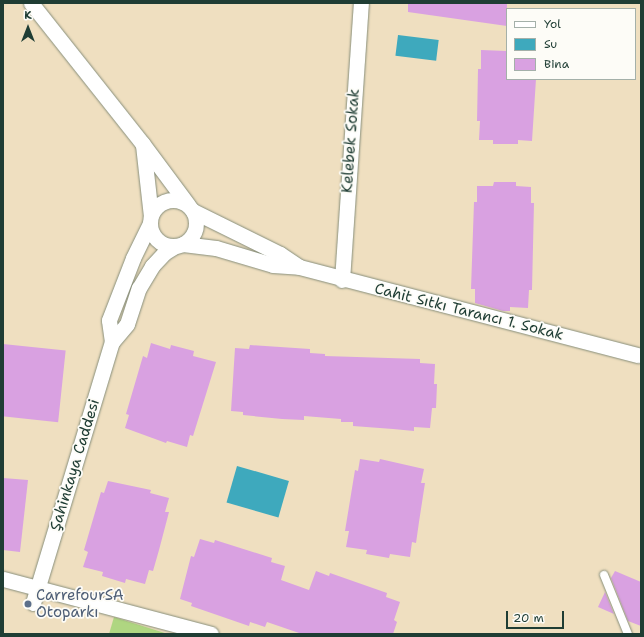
<!DOCTYPE html>
<meta charset="utf-8">
<style>
body{margin:0}
#map{position:relative;width:644px;height:637px;overflow:hidden;background:#efdfc0;font-family:"Shantell Sans",sans-serif}
div>[style]{position:absolute}
[style*='--x']{left:calc(var(--x)*1px);top:calc(var(--y)*1px);width:calc(var(--w)*1px);rotate:calc(var(--a)*1deg)}
.green>*{inset:0;background:#afd681}
.water>*{inset:0;background:#3ea9bd;transform-origin:0 0}
.building>*{inset:0;background:#d9a1e1;transform-origin:0 0}
.roads{filter:drop-shadow(0 0 1px #878e7a) drop-shadow(0 0 1px #878e7a)}
.service>*{height:8px;margin:-4px;padding:0 4px;transform-origin:4px;border-radius:4px;background:#fff}
.minor>*{height:15px;margin:-7.5px;padding:0 7.5px;transform-origin:7.5px;border-radius:7.5px;background:#fff}
.minor>.ring{margin:-7.5px;padding:0;box-sizing:content-box;background:none;border:15px solid #fff;border-radius:50%}
.dots>*{width:11px;height:11px;translate:-50% -50%;box-sizing:border-box;border:2px solid #fdfcf7;border-radius:50%}
span{translate:-50% -50%;white-space:nowrap;text-align:center;line-height:1.15;-webkit-text-stroke:3.5px #fdfcf7;paint-order:stroke}
.street-label{font-size:15px;color:#1f3d34}
.service-label{font-size:15px;color:#4e5e75}
.left{translate:0 -50%;text-align:left}
.frame{position:absolute;inset:0;border:4px solid #1f3d34;pointer-events:none}
.legend{position:absolute;left:506px;top:8px;width:130px;height:72px;box-sizing:border-box;background:#fdfcf7;border:1px solid #a4b0a9;margin:0;padding:5px 7px;list-style:none;font-size:12px;color:#1f3d34}
.legend li{display:flex;align-items:center;gap:8px;height:20px}
.legend b{width:20px;border:1px solid #a4b0a9}
.north{position:absolute;left:8px;top:8px;width:40px;height:40px;-webkit-text-stroke:3px #fdfcf7;paint-order:stroke;rotate:0deg;font-size:11px;font-weight:700;line-height:16px;text-align:center;color:#1f3d34}
.north::after{content:'';display:block;margin:auto;width:14px;height:18px;background:#1f3d34;clip-path:polygon(50% 0,100% 100%,50% 72%,0 100%)}
.scale{position:absolute;left:506px;top:611px;width:58px;height:18px;box-sizing:border-box;border:2px solid #1f3d34;border-top:0;padding-left:5px;font-size:12px;line-height:14px;white-space:nowrap;color:#1f3d34;-webkit-text-stroke:3px #fdfcf7;paint-order:stroke}
</style>
<div id="map">
<div class="green">
<i style="clip-path:polygon(114px 617px,168px 634px,109px 634px)"></i>
</div>
<div class="water">
<i style="left:398px;top:35px;width:41px;height:21px;rotate:7deg"></i>
<i style="left:237px;top:466px;width:54px;height:38px;rotate:16deg"></i>
</div>
<div class="building">
<i style="clip-path:polygon(408px 3px,507px 3px,507px 26px,408px 12px)"></i>
<i style="clip-path:polygon(481px 50px,507px 51px,507px 79px,536px 79px,532px 141px,518px 140px,518px 144px,493px 144px,493px 140px,479px 140px,480px 121px,477px 121px,478px 69px,481px 69px)"></i>
<i style="clip-path:polygon(494px 182px,516px 182px,516px 186px,531px 187px,531px 203px,534px 203px,532px 290px,529px 290px,528px 308px,510px 307px,510px 311px,503px 311px,475px 303px,475px 289px,471px 289px,474px 202px,477px 202px,477px 186px,493px 186px)"></i>
<i style="clip-path:polygon(151px 343px,170px 349px,171px 345px,194px 351px,193px 356px,216px 362px,193px 436px,190px 435px,187px 447px,167px 441px,166px 443px,125px 428px,129px 415px,126px 414px,143px 356px,147px 358px)"></i>
<i style="left:3px;top:344px;width:63px;height:72px;rotate:6deg"></i>
<i style="clip-path:polygon(250px 345px,310px 349px,310px 353px,325px 354px,325px 356px,420px 359px,420px 363px,435px 364px,434px 384px,437px 384px,436px 408px,432px 408px,430px 428px,414px 427px,414px 431px,393px 429px,353px 426px,353px 422px,341px 422px,341px 419px,304px 416px,304px 420px,282px 419px,243px 415px,243px 412px,231px 411px,235px 348px,249px 349px)"></i>
<i style="clip-path:polygon(360px 459px,379px 462px,380px 459px,424px 469px,421px 483px,425px 483px,419px 522px,416px 543px,412px 542px,410px 557px,390px 554px,389px 558px,366px 554px,367px 550px,346px 547px,349px 531px,345px 531px,355px 470px,358px 471px)"></i>
<i style="clip-path:polygon(3px 478px,28px 480px,20px 552px,3px 550px)"></i>
<i style="clip-path:polygon(108px 481px,151px 490px,150px 493px,169px 498px,165px 512px,169px 512px,159px 550px,153px 571px,149px 570px,145px 584px,126px 579px,125px 583px,102px 576px,103px 572px,83px 567px,88px 552px,84px 550px,101px 492px,104px 493px)"></i>
<i style="clip-path:polygon(200px 539px,214px 543px,215px 540px,272px 558px,271px 562px,285px 566px,281px 580px,309px 590px,316px 571px,329px 576px,330px 573px,387px 593px,386px 597px,400px 602px,394px 620px,397px 622px,393px 634px,302px 634px,267px 622px,265px 627px,250px 622px,249px 626px,191px 606px,192px 603px,180px 599px,191px 556px,194px 557px)"></i>
<i style="clip-path:polygon(615px 571px,641px 582px,641px 626px,628px 621px,611px 578px)"></i>
<i style="clip-path:polygon(605px 592px,614px 614px,598px 607px)"></i>
</div>
<div class="roads">
<div class="service">
<i style="--x:604;--y:575;--w:64;--a:67.9"></i>
</div>
<div class="minor">
<i style="--x:31;--y:3;--w:179;--a:51.6"></i>
<i style="--x:142;--y:143;--w:77;--a:53.4"></i>
<i style="--x:143;--y:145;--w:71;--a:83.6"></i>
<i class="ring" style="left:150px;top:200px;width:31px;height:31px"></i>
<i style="--x:193;--y:211;--w:97;--a:26.3"></i>
<i style="--x:280;--y:254;--w:22;--a:34"></i>
<i style="--x:183;--y:244;--w:33;--a:7"></i>
<i style="--x:216;--y:248;--w:59;--a:16.6"></i>
<i style="--x:273;--y:265;--w:26;--a:4"></i>
<i style="--x:299;--y:267;--w:350;--a:14.6"></i>
<i style="--x:342;--y:280;--w:278;--a:-86.1"></i>
<i style="--x:112;--y:342;--w:23;--a:-50"></i>
<i style="--x:127;--y:324;--w:38;--a:-72"></i>
<i style="--x:139;--y:288;--w:26;--a:-59"></i>
<i style="--x:152;--y:266;--w:18;--a:-47"></i>
<i style="--x:164;--y:253;--w:13;--a:-32"></i>
<i style="--x:3;--y:579;--w:215;--a:14.8"></i>
<i style="--x:33;--y:603;--w:273;--a:-73.2"></i>
<i style="--x:112;--y:342;--w:22;--a:-98"></i>
<i style="--x:109;--y:320;--w:66;--a:-68.8"></i>
<i style="--x:133;--y:258;--w:39;--a:-64"></i>
</div>
</div>
<div class="dots">
<i style="left:28px;top:604px;background:#5c6f8a"></i>
</div>
<div class="street-label">
<span style="left:351px;top:141px;rotate:-86deg">Kelebek Sokak</span>
<span style="left:469px;top:312px;rotate:14deg">Cahit Sıtkı Tarancı 1. Sokak</span>
<span style="left:75px;top:465px;rotate:-73deg">Şahinkaya Caddesi</span>
</div>
<div class="service-label">
<span class="left" style="left:36px;top:604px">CarrefourSA<br>Otoparkı</span>
</div>
<div class="frame"></div>
<ul class="legend">
<li><b style="height:5px;background:#fff"></b>Yol</li>
<li><b style="height:11px;background:#3ea9bd"></b>Su</li>
<li><b style="height:11px;background:#d9a1e1"></b>Bina</li>
</ul>
<div class="north">K</div>
<div class="scale">20 m</div>
</div>
